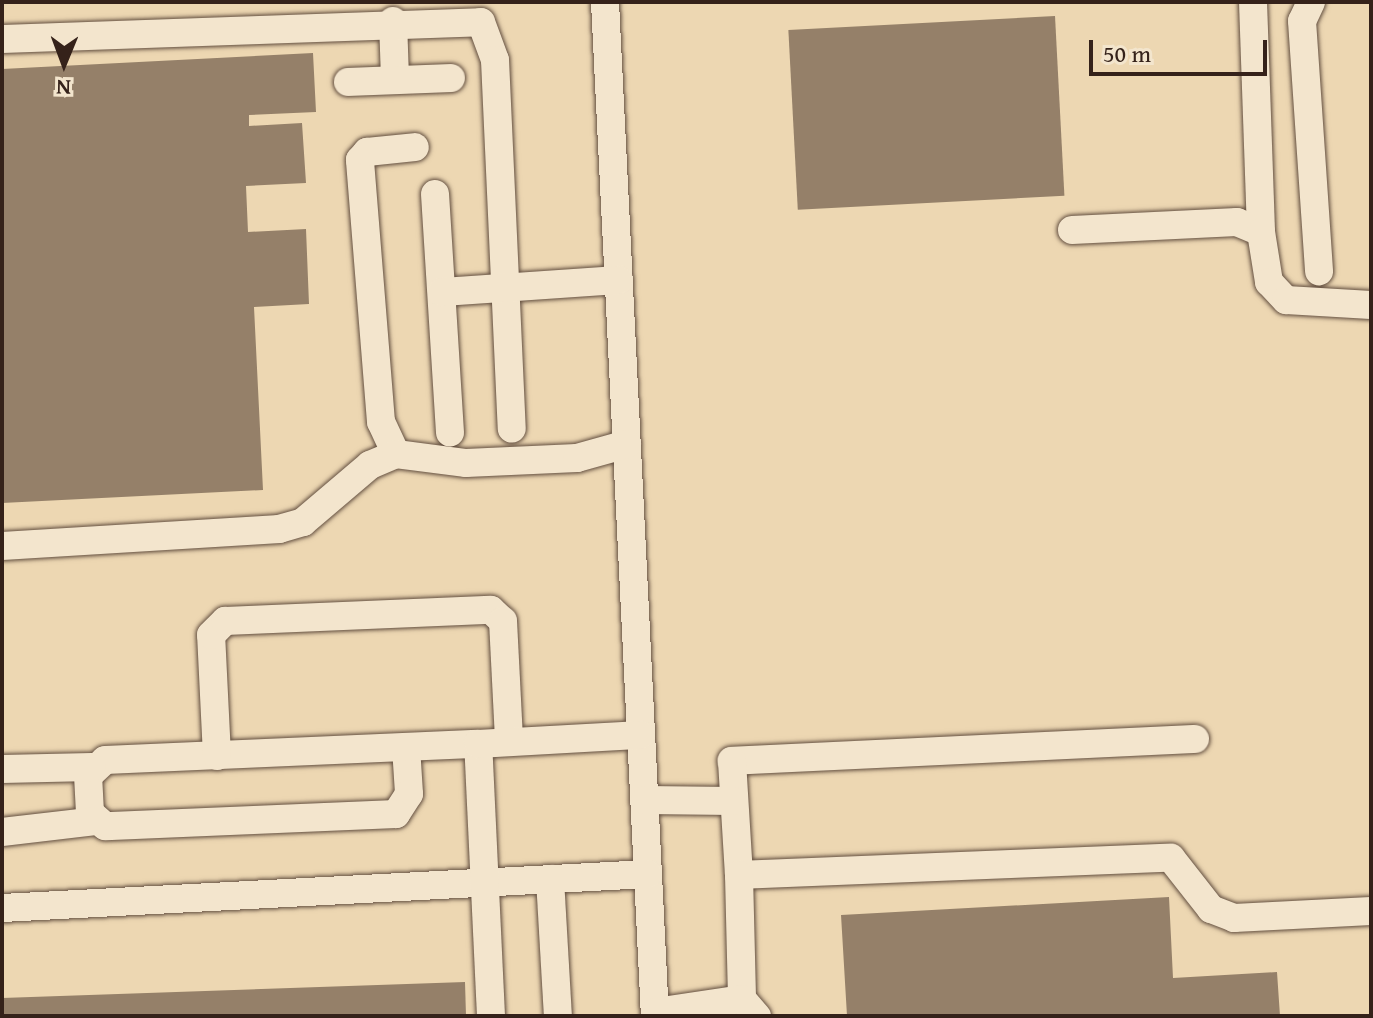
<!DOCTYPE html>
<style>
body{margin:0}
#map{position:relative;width:1373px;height:1018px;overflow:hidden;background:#edd7b2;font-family:"Gentium Book Plus",serif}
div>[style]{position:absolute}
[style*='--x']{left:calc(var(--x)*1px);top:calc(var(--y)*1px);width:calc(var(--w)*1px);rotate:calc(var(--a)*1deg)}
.building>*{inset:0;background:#958069;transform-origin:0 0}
.roads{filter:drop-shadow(0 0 2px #634f40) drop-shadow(0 0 2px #634f40)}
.minor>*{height:28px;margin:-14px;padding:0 14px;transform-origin:14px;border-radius:14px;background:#f3e5cd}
span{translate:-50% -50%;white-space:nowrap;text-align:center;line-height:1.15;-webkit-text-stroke:6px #f3e5cd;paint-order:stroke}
.frame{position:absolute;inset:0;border:4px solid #35221a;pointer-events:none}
.north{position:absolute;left:24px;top:24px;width:80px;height:80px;-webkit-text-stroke:6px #f3e5cd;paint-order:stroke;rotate:181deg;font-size:22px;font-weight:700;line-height:32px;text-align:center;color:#35221a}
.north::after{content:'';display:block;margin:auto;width:28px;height:36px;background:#35221a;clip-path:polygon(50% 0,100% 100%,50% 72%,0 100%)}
.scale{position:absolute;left:1089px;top:40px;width:178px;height:36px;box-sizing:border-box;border:4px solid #35221a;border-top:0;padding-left:10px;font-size:24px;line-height:28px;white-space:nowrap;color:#35221a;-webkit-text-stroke:6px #f3e5cd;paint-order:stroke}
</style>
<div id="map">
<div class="building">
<i style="left:1055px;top:16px;width:180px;height:267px;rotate:87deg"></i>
<i style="clip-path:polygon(313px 53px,316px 112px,249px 115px,249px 126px,302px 123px,306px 183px,246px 186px,248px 232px,306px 229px,309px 304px,254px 307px,263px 490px,2px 503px,2px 69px)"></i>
<i style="clip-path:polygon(1169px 897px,1173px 978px,1277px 972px,1280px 1016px,847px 1016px,841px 915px)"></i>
<i style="clip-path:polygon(465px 982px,466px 1016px,2px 1016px,2px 998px)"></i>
</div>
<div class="roads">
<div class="minor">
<i style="--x:605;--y:2;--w:1015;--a:87.18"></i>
<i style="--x:1253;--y:2;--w:230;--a:88"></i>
<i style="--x:1311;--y:2;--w:21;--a:115"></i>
<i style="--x:1302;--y:21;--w:251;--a:86.1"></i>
<i style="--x:393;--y:21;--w:57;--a:88"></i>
<i style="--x:2;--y:39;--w:479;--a:-2"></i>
<i style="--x:481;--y:22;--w:40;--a:69.8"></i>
<i style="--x:495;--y:60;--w:369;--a:87.4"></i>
<i style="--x:348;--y:82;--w:103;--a:-2.2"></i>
<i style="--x:435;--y:194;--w:239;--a:86.4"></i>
<i style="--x:1072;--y:230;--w:165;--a:-2.8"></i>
<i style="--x:1237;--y:222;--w:26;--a:23"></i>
<i style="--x:1261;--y:232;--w:51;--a:80.9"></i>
<i style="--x:1269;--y:282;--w:25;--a:47"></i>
<i style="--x:1286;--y:300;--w:85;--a:3.4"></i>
<i style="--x:442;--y:292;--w:177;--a:-3.9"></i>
<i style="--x:396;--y:454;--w:35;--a:-115"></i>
<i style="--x:381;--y:422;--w:263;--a:-94.6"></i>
<i style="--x:360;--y:160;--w:11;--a:-49"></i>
<i style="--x:367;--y:152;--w:48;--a:-5.9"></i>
<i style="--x:2;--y:546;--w:278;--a:-3.5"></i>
<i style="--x:279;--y:529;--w:25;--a:-16"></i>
<i style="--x:303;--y:522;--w:88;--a:-40.4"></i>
<i style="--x:370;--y:465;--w:28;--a:-23"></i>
<i style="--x:396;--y:454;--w:71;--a:7.3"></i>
<i style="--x:466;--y:463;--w:111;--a:-2.6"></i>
<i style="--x:577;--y:458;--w:52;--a:-15.6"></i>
<i style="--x:1195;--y:739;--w:464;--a:177.3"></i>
<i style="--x:732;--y:761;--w:114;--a:86.5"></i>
<i style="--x:739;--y:875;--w:432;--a:-2.3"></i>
<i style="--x:1171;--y:858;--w:65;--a:51.9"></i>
<i style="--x:1211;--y:909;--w:25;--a:21"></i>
<i style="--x:1234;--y:918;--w:137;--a:-2.9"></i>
<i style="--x:406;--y:747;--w:47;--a:86.3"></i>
<i style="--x:409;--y:794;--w:24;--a:123"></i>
<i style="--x:396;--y:814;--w:291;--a:177.6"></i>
<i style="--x:105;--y:826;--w:20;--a:-139"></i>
<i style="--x:90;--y:813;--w:37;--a:-93"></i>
<i style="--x:88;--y:776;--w:23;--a:-43"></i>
<i style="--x:105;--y:760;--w:373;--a:-2.5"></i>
<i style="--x:217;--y:756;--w:121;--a:-92.8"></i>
<i style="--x:211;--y:635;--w:20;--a:-45"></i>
<i style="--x:225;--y:621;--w:266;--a:-2.4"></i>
<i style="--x:491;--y:610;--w:16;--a:43"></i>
<i style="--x:503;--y:621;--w:120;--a:87.1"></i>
<i style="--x:2;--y:769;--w:90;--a:-1.3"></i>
<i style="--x:645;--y:800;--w:88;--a:0.7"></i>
<i style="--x:2;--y:832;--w:94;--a:-6.7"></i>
<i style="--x:739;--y:875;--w:124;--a:88.6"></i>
<i style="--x:742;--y:999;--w:23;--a:49"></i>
<i style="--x:550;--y:879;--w:137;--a:86.7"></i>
<i style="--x:2;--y:908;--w:647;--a:-3.01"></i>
<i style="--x:655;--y:1012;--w:88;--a:-8.5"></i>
<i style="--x:491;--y:1016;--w:272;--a:-92.7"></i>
<i style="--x:478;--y:744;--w:163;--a:-3.2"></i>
</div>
</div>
<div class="frame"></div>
<div class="north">N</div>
<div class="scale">50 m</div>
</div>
